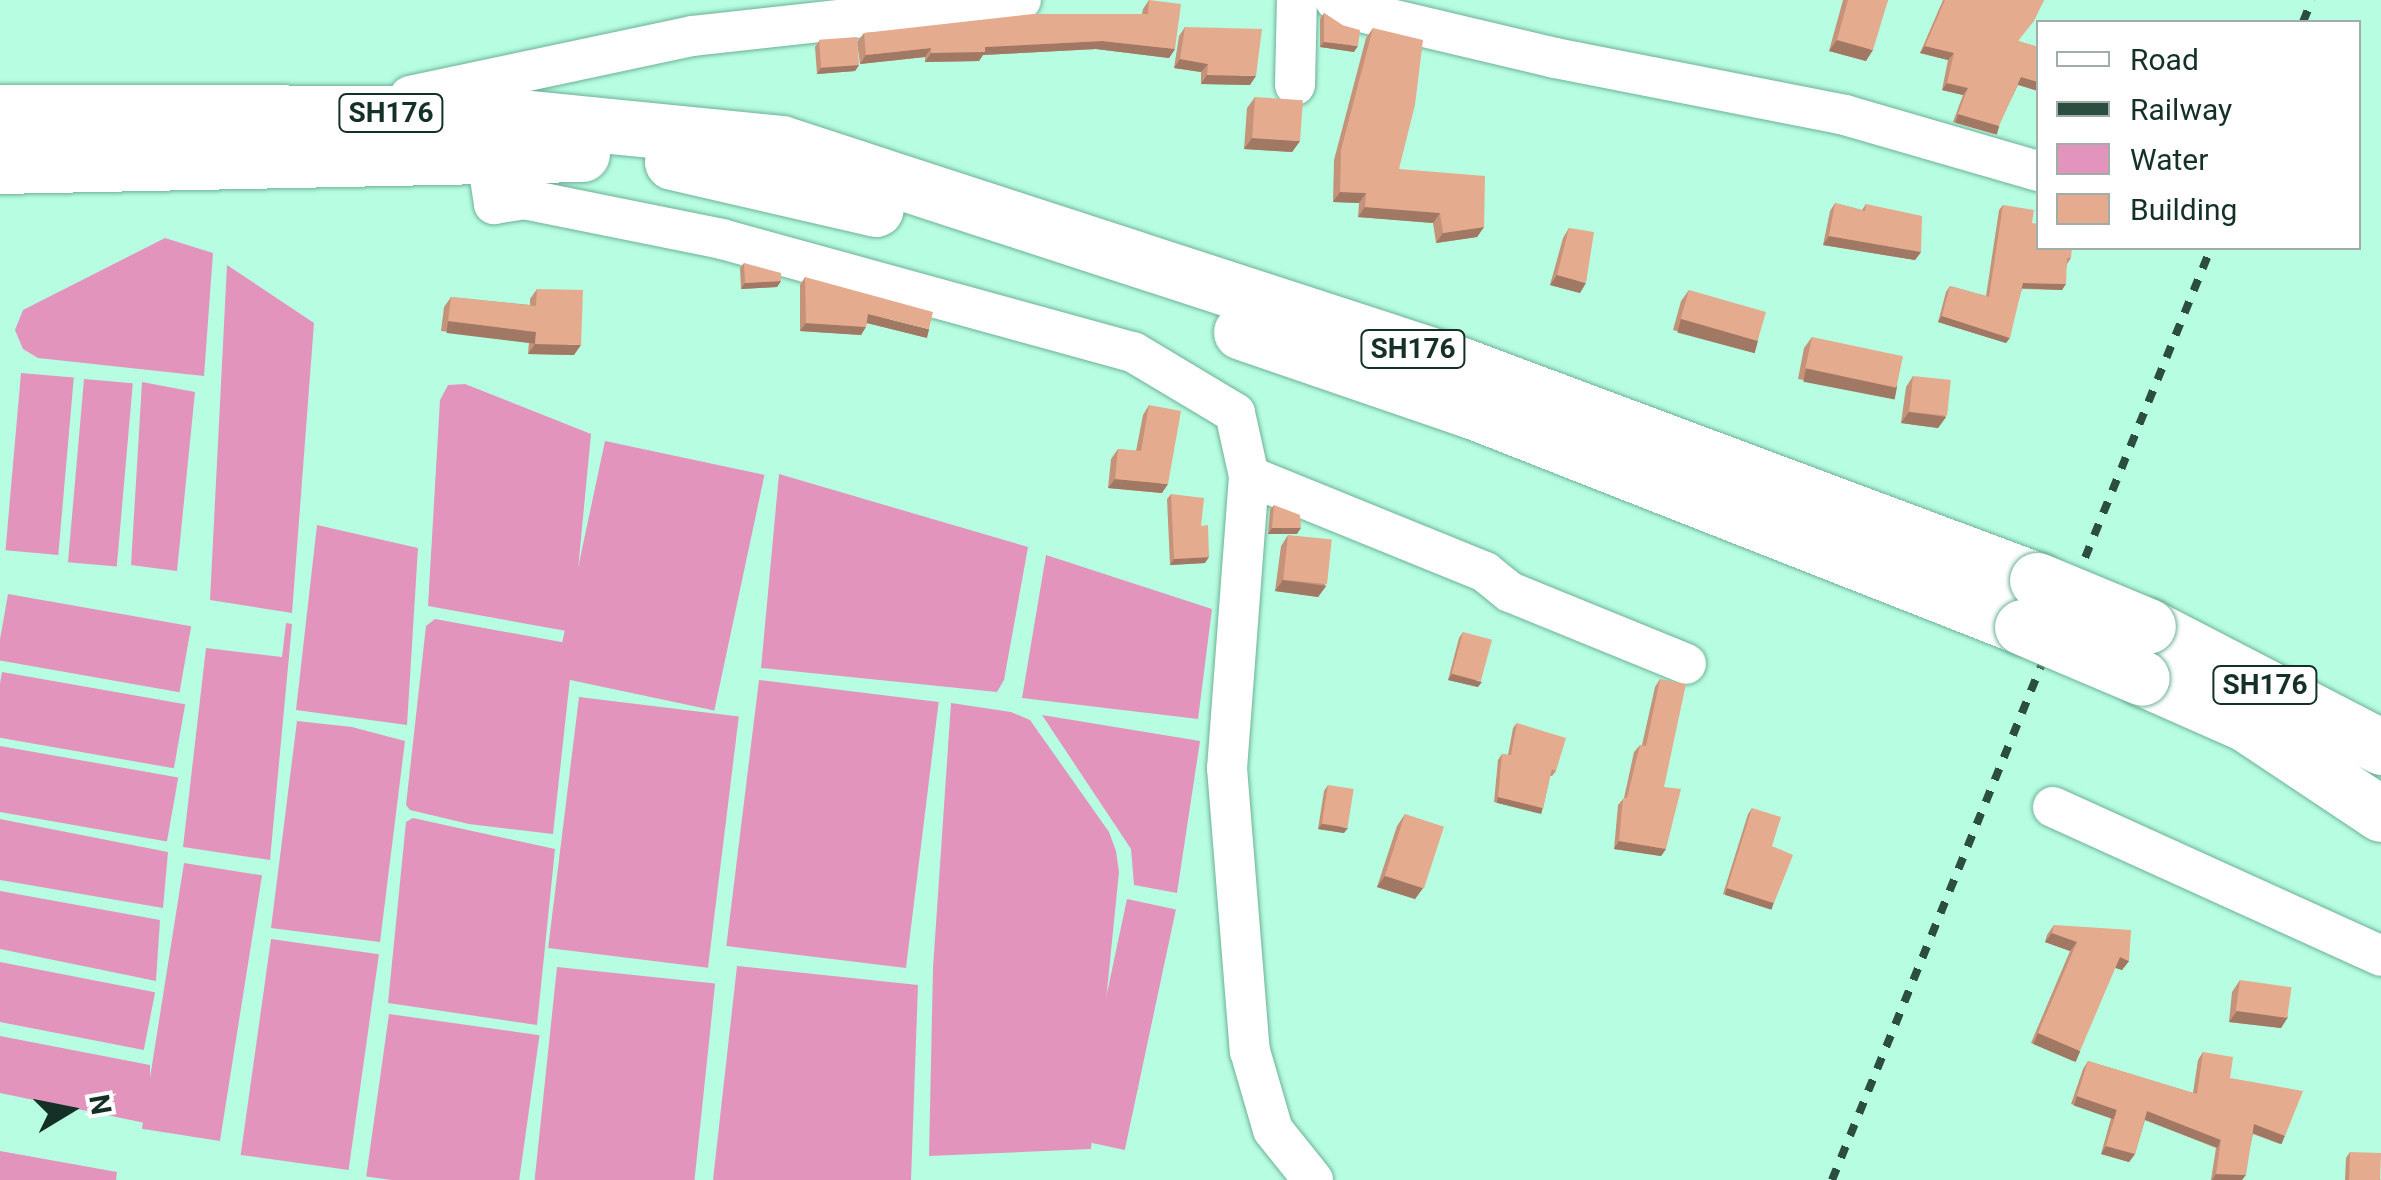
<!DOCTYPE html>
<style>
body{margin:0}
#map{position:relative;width:2381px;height:1180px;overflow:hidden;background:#b7fde1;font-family:Roboto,sans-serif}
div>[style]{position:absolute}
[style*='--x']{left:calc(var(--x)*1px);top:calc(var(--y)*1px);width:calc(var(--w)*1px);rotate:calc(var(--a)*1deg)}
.water>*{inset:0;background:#e394bd;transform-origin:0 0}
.roads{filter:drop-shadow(0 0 2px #6eb198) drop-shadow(0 0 2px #6eb198)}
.minor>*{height:40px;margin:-20px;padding:0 20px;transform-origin:20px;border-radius:20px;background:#fff}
.primary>*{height:55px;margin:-27.5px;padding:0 27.5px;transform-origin:27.5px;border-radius:27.5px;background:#fff}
.rail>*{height:8px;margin-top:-4px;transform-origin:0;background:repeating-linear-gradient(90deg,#2c4e41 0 12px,transparent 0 24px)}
.bridges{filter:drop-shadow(0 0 2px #6eb198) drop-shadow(0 0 2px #6eb198)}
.primary-bridge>*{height:55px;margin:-27.5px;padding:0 27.5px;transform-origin:27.5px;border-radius:27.5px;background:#fff}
.wall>*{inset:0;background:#c5937a}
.shaded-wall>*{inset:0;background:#a07863;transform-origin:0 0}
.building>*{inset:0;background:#e5ab8e;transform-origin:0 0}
span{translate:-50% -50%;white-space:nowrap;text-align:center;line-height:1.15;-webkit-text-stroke:8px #fff;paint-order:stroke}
.shield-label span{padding:2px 8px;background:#fff;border:2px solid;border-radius:8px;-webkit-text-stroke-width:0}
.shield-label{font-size:28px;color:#153127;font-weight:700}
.legend{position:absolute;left:2036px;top:20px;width:325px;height:230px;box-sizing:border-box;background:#fff;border:2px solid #a1ada9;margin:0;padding:12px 18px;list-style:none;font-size:30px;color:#153127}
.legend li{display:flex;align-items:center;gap:20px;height:50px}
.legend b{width:50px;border:2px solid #a1ada9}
.north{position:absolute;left:20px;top:1060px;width:100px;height:100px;-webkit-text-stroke:8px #fff;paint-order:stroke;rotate:80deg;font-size:28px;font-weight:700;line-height:40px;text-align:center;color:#153127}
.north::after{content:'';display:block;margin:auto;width:35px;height:45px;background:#153127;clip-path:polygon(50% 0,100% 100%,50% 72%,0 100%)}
</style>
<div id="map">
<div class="water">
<i style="clip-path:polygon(165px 238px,213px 253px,204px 376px,38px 358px,23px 349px,15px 330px,23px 310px)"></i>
<i style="clip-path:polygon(227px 265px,314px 323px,292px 613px,210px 600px)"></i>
<i style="left:21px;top:373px;width:53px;height:178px;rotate:5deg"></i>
<i style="left:84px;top:379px;width:49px;height:184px;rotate:5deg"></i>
<i style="clip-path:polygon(142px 382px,195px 392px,177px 571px,131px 565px)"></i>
<i style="clip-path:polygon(465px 384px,591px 434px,572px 632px,428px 606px,440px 400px,448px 385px)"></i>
<i style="left:605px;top:441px;width:163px;height:241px;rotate:12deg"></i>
<i style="clip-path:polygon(779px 474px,1028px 547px,1004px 680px,997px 692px,761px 668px)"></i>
<i style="clip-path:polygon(317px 525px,418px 548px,407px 725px,296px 710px)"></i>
<i style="clip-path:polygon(1046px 555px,1212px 609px,1198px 719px,1022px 698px)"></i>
<i style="left:8px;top:594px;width:186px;height:67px;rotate:10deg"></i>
<i style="clip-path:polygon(435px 619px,567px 643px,573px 651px,553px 834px,469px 824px,410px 810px,406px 805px,426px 626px)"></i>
<i style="clip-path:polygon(286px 623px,292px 624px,270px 860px,183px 847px,206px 648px,282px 657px)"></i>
<i style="left:2px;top:672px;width:186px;height:65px;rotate:10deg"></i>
<i style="left:759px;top:680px;width:181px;height:268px;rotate:7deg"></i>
<i style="left:579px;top:697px;width:161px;height:253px;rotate:7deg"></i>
<i style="clip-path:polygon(951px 703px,1011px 712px,1030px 720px,1109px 832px,1116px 851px,1119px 872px,1091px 1149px,929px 1156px,933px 968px)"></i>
<i style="clip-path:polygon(1042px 715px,1200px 741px,1177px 893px,1134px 885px,1131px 849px)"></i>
<i style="clip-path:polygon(297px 721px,352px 727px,405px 741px,380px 942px,271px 928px)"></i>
<i style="left:0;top:746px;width:181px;height:65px;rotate:10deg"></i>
<i style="clip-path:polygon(413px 818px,555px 849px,537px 1025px,388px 1003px,406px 822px)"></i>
<i style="clip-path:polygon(0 819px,168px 852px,163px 908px,0 880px)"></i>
<i style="left:184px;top:863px;width:79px;height:269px;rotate:9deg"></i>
<i style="clip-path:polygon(0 891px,160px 920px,156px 981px,0 949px)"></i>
<i style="left:1127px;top:899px;width:50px;height:246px;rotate:12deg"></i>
<i style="left:271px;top:939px;width:109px;height:218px;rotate:8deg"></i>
<i style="left:0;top:962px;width:158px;height:59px;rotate:11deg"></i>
<i style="clip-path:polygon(737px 966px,918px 985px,911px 1180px,713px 1180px)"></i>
<i style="left:557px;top:967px;width:159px;height:214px;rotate:6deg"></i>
<i style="left:389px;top:1014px;width:152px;height:164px;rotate:8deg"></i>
<i style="clip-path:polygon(0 1036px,150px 1065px,150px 1124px,0 1093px)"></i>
<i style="clip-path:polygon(0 1151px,117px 1172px,116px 1180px,0 1180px)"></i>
</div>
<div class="roads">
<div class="minor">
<i style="--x:1335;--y:0;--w:12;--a:42"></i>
<i style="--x:1344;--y:8;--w:217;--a:13.3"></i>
<i style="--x:1555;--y:58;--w:296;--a:11.1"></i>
<i style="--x:1845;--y:115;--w:201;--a:16.2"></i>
<i style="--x:1295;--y:85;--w:85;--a:-88.7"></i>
<i style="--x:410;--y:96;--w:289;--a:-12"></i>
<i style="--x:693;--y:36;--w:330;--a:-6.3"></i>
<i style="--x:483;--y:132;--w:73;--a:81.3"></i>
<i style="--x:494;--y:204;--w:30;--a:-9"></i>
<i style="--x:524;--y:199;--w:202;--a:11.4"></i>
<i style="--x:722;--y:239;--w:426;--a:15.4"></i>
<i style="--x:1133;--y:352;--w:119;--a:30.9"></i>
<i style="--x:1235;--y:413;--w:65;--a:77.5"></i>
<i style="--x:1249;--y:476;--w:293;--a:94.3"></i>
<i style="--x:1227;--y:768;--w:284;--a:85.4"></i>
<i style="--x:1250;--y:1051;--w:82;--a:73.8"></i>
<i style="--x:1273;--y:1130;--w:64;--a:51.3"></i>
<i style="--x:1249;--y:476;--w:255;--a:22.1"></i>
<i style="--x:1485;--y:572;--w:32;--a:39"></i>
<i style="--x:1510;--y:592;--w:190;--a:22.2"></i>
<i style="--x:2053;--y:807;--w:360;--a:24.4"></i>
</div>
<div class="primary">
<i style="--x:0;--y:112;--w:481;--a:0.1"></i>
<i style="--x:481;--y:113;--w:301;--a:5.7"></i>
<i style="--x:781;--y:143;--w:710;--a:18.05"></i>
<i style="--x:1456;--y:363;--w:620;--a:20.48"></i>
<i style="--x:672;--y:162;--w:209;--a:13"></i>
<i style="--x:0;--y:166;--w:582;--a:-1.18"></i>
<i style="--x:1241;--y:332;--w:244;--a:18.9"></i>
<i style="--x:1472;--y:411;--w:591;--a:21.44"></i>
<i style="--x:2148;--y:626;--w:263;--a:27.4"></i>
<i style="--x:2142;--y:678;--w:114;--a:23.9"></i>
<i style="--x:2246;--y:724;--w:162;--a:33.7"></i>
</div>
</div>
<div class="rail">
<i style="--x:2303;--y:22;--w:24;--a:-68"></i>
<i style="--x:1832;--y:1180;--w:1006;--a:-67.87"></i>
</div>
<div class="bridges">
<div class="primary-bridge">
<i style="--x:2037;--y:580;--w:120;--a:22.5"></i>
<i style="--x:2022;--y:627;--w:130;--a:23"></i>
</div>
</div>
<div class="wall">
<i style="clip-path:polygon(1149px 0,1175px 49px,1169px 58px,1096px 49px,983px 55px,979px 61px,925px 62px,925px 57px,860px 64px,857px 42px,864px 33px,1142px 14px,1143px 9px)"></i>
<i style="clip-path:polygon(1843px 0,1888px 0,1866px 61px,1829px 51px)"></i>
<i style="clip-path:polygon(1943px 0,2044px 0,2018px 41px,2038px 47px,2038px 91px,2018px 85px,1994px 134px,1953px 122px,1963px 95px,1942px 90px,1948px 60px,1920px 53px)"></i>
<i style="clip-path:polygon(1324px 13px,1342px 25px,1354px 52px,1320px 47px,1320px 19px)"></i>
<i style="clip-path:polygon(1185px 27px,1250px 85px,1201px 84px,1201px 72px,1174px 68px,1179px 36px)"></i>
<i style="clip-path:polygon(1373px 28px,1399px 169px,1484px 227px,1477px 237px,1436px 243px,1433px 223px,1358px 217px,1359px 203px,1333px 202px,1334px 160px,1366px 38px)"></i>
<i style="clip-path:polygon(819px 41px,859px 65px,855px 71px,817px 74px,815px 47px)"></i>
<i style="clip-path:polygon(1255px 97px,1300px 141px,1292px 152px,1244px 149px,1247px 108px)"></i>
<i style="clip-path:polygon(1835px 203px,1862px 210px,1866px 204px,1921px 252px,1915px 260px,1823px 245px,1830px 211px)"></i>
<i style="clip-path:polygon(2003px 205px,2032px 223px,2071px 258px,2067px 264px,2062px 290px,2022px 289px,2006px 343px,1938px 322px,1946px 292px,1950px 286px,1986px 296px,1999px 210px)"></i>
<i style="clip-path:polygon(1569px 228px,1580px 293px,1550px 285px,1563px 238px)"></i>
<i style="clip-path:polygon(744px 263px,781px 281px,777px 287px,741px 289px,740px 268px)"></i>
<i style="clip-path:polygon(805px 277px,924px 337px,867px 323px,861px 335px,800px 331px,800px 285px)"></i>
<i style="clip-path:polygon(537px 289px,574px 355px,528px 354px,529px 342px,441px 331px,444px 307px,451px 297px,530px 305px,530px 299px)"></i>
<i style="clip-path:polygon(1689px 290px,1751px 351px,1673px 330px,1681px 301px)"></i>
<i style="clip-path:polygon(1812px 337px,1897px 386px,1889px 397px,1798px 379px,1804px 348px)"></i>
<i style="clip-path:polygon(1913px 376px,1946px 417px,1938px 428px,1901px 423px,1906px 387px)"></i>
<i style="clip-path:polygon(1149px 405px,1162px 493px,1108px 488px,1111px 459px,1118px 449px,1136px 451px,1143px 415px)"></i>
<i style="clip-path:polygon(1171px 494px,1201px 526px,1205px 563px,1170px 565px,1167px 499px)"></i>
<i style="clip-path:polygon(1274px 505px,1297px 534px,1268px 534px,1270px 510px)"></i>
<i style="clip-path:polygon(1288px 535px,1326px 586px,1318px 597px,1275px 591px,1281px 546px)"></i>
<i style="clip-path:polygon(1463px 632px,1478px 687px,1448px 680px,1459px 638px)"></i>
<i style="clip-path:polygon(1660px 679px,1666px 849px,1661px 856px,1614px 849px,1618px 805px,1624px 798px,1634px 752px,1640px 745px,1642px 745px,1655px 687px)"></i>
<i style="clip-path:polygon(1517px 723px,1556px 771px,1552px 776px,1550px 776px,1543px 808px,1539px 813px,1494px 802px,1498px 760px,1502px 754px,1508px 755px,1513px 728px)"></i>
<i style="clip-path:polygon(1328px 785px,1344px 833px,1318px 829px,1324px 791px)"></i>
<i style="clip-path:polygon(1752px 808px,1772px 846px,1774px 903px,1770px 909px,1723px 894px,1748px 814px)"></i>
<i style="clip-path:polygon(1405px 814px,1423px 888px,1415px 899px,1377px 887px,1397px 826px)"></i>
<i style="clip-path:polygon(2054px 925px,2129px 961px,2122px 970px,2115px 968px,2073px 1061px,2031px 1043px,2070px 951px,2045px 942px,2047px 935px)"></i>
<i style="clip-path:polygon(2240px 980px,2288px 1017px,2281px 1028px,2229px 1022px,2232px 992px)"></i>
<i style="clip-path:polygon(2203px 1052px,2285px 1136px,2280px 1144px,2253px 1134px,2242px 1180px,2211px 1180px,2216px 1148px,2145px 1120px,2135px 1154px,2129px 1162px,2101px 1154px,2111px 1118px,2071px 1104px,2083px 1069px,2088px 1061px,2193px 1093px,2198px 1060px)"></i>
<i style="clip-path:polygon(2350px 1152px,2381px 1180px,2345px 1180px,2346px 1158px)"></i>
</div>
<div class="shaded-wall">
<i style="clip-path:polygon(1837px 40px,1873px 50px,1866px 61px,1829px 51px)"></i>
<i style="clip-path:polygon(1102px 41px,1175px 49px,1169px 58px,1096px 49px,983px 55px,979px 61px,925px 62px,931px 53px,985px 47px)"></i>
<i style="clip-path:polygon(1324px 42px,1358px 46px,1354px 52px,1320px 47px)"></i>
<i style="clip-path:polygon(1925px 46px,1954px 53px,1948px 60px,1920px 53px)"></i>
<i style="clip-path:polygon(931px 48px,925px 57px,860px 64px,866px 55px)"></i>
<i style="clip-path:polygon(1180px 59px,1208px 64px,1201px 72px,1174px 68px)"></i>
<i style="clip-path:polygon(859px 65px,855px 71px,817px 74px,821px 68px)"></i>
<i style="clip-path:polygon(1207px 75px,1256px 76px,1250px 85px,1201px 84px)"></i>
<i style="clip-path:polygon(2021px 77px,2038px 82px,2038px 91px,2016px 84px)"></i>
<i style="clip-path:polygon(1947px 83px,1968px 88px,1963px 95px,1942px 90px)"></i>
<i style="left:1958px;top:114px;width:43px;height:9px;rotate:16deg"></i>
<i style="clip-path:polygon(1252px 138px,1300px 141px,1292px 152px,1244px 149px)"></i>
<i style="clip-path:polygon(1340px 192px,1366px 193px,1359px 203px,1333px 202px)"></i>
<i style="clip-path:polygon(1365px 207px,1440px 213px,1433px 223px,1358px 217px)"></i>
<i style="clip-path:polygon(1484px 227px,1477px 237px,1436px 243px,1443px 233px)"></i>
<i style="clip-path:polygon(1829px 236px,1921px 252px,1915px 260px,1823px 245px)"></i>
<i style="clip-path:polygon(1557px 275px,1586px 283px,1580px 293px,1550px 285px)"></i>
<i style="clip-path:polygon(781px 281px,777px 287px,741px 289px,745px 283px)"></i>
<i style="clip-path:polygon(2023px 283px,2066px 284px,2062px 290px,2019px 288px)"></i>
<i style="left:868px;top:314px;width:63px;height:9px;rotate:14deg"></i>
<i style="clip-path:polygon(1942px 316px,2010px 338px,2006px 343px,1938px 322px)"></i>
<i style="left:1681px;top:319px;width:80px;height:14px;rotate:15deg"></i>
<i style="left:448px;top:321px;width:89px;height:12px;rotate:7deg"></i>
<i style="clip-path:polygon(806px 323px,866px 327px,861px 335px,800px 331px)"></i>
<i style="clip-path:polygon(535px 344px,581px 345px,574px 355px,528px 354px)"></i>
<i style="left:1806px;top:368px;width:93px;height:14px;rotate:11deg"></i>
<i style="clip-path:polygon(1909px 412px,1946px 417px,1938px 428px,1901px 423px)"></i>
<i style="clip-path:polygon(1115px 479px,1168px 484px,1162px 493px,1108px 488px)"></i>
<i style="clip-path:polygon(1272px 528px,1301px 528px,1297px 534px,1268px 534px)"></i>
<i style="clip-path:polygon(1209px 557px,1205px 563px,1170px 565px,1174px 559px)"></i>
<i style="clip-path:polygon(1283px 580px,1326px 586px,1318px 597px,1275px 591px)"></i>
<i style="clip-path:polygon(1452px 674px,1482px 682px,1478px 687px,1448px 680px)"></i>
<i style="left:1498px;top:797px;width:46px;height:6px;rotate:14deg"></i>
<i style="clip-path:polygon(1322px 824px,1348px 828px,1344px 833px,1318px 829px)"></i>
<i style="clip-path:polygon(1619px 841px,1666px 849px,1661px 856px,1614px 849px)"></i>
<i style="clip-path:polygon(1385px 876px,1423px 888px,1415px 899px,1377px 887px)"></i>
<i style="left:1727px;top:888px;width:49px;height:7px;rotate:18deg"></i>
<i style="clip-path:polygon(2052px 933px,2077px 942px,2070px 951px,2045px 942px)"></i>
<i style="clip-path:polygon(2120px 957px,2129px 961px,2122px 970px,2113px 967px)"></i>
<i style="clip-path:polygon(2237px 1011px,2288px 1017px,2281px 1028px,2229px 1022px)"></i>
<i style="left:2038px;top:1033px;width:46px;height:12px;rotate:23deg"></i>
<i style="left:2077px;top:1096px;width:42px;height:10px;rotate:19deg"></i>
<i style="left:2147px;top:1111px;width:79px;height:9px;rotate:21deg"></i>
<i style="left:2254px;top:1124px;width:33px;height:9px;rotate:21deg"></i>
<i style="clip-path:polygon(2106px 1146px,2135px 1154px,2129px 1162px,2101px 1154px)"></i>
<i style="clip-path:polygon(2216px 1174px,2246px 1175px,2242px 1180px,2212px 1180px)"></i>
</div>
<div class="building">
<i style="clip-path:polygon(1149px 0,1181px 4px,1175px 49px,1102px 41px,985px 47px,985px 52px,931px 53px,931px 48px,866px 55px,864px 33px,1033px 14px,1148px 14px)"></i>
<i style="clip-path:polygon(1848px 0,1888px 0,1873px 50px,1837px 40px)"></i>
<i style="clip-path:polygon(1945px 0,2044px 0,2034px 21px,2018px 41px,2038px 47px,2038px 82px,2021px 77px,1999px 126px,1958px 114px,1968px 88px,1947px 83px,1954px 53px,1925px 46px)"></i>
<i style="clip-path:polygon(1324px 13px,1342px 25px,1360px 30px,1358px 46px,1324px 42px)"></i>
<i style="clip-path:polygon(1185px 27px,1262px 29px,1256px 76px,1207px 75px,1208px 64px,1180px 59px)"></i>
<i style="clip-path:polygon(1373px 28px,1423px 40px,1415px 105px,1399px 169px,1485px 176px,1484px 227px,1443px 233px,1440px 213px,1365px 207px,1366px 193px,1340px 192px,1341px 150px)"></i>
<i style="left:857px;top:37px;width:28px;height:38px;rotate:86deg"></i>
<i style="left:1255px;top:97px;width:48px;height:41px;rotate:4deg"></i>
<i style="clip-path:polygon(1835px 203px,1865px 211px,1866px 204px,1922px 216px,1921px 252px,1829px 236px)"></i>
<i style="clip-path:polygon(2003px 205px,2034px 210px,2032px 223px,2038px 224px,2038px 248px,2072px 248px,2071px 258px,2067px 258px,2066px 284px,2023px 283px,2010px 338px,1942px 316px,1950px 286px,1989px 297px)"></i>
<i style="clip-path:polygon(1569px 228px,1594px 232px,1586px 283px,1557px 275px)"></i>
<i style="clip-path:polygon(744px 263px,781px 273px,781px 281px,745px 283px)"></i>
<i style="clip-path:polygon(805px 277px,933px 312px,929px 329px,868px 314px,866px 327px,806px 323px)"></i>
<i style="clip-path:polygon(537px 289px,583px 290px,581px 345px,535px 344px,536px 332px,448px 321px,451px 297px,536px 306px)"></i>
<i style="left:1689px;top:290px;width:80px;height:30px;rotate:16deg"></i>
<i style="left:1812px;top:337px;width:93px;height:32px;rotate:12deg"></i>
<i style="left:1913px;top:376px;width:38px;height:36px;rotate:6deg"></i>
<i style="clip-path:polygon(1149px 405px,1181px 411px,1168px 484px,1115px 479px,1118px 449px,1141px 451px)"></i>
<i style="clip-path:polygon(1171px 494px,1204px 498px,1201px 526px,1208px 525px,1209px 557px,1174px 559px)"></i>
<i style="clip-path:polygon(1274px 505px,1300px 515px,1301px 528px,1272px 528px)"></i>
<i style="left:1288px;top:535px;width:44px;height:45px;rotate:6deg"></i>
<i style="left:1463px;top:632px;width:30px;height:43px;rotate:15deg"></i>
<i style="clip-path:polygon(1660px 679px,1686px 684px,1664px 787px,1681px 789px,1666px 849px,1619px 841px,1623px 798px,1627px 798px,1640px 745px,1646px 746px)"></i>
<i style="clip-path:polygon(1517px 723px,1566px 738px,1556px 771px,1552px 769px,1543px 808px,1498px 797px,1502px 754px,1511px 755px)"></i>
<i style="left:1328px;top:785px;width:26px;height:39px;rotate:9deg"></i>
<i style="clip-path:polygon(1752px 808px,1781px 817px,1772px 846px,1793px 855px,1774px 903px,1727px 888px)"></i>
<i style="left:1405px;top:814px;width:41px;height:65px;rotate:18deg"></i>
<i style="clip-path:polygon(2054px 925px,2131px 930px,2129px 961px,2120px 957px,2080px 1051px,2038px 1033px,2077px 942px,2052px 933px)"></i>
<i style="left:2240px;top:980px;width:52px;height:31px;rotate:8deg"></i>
<i style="clip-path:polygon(2203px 1052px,2233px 1057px,2230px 1078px,2303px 1091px,2285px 1136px,2254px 1124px,2246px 1175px,2216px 1174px,2221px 1140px,2147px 1111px,2135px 1154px,2106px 1146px,2117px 1110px,2077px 1096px,2088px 1061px,2197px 1094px)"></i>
<i style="left:2350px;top:1152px;width:31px;height:28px;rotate:2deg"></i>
</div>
<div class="shield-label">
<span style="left:391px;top:113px">SH176</span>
<span style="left:1413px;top:349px">SH176</span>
<span style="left:2265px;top:685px">SH176</span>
</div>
<ul class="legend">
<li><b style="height:12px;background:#fff"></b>Road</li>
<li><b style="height:12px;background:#2c4e41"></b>Railway</li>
<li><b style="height:28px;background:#e394bd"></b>Water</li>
<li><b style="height:28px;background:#e5ab8e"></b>Building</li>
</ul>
<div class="north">N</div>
</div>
